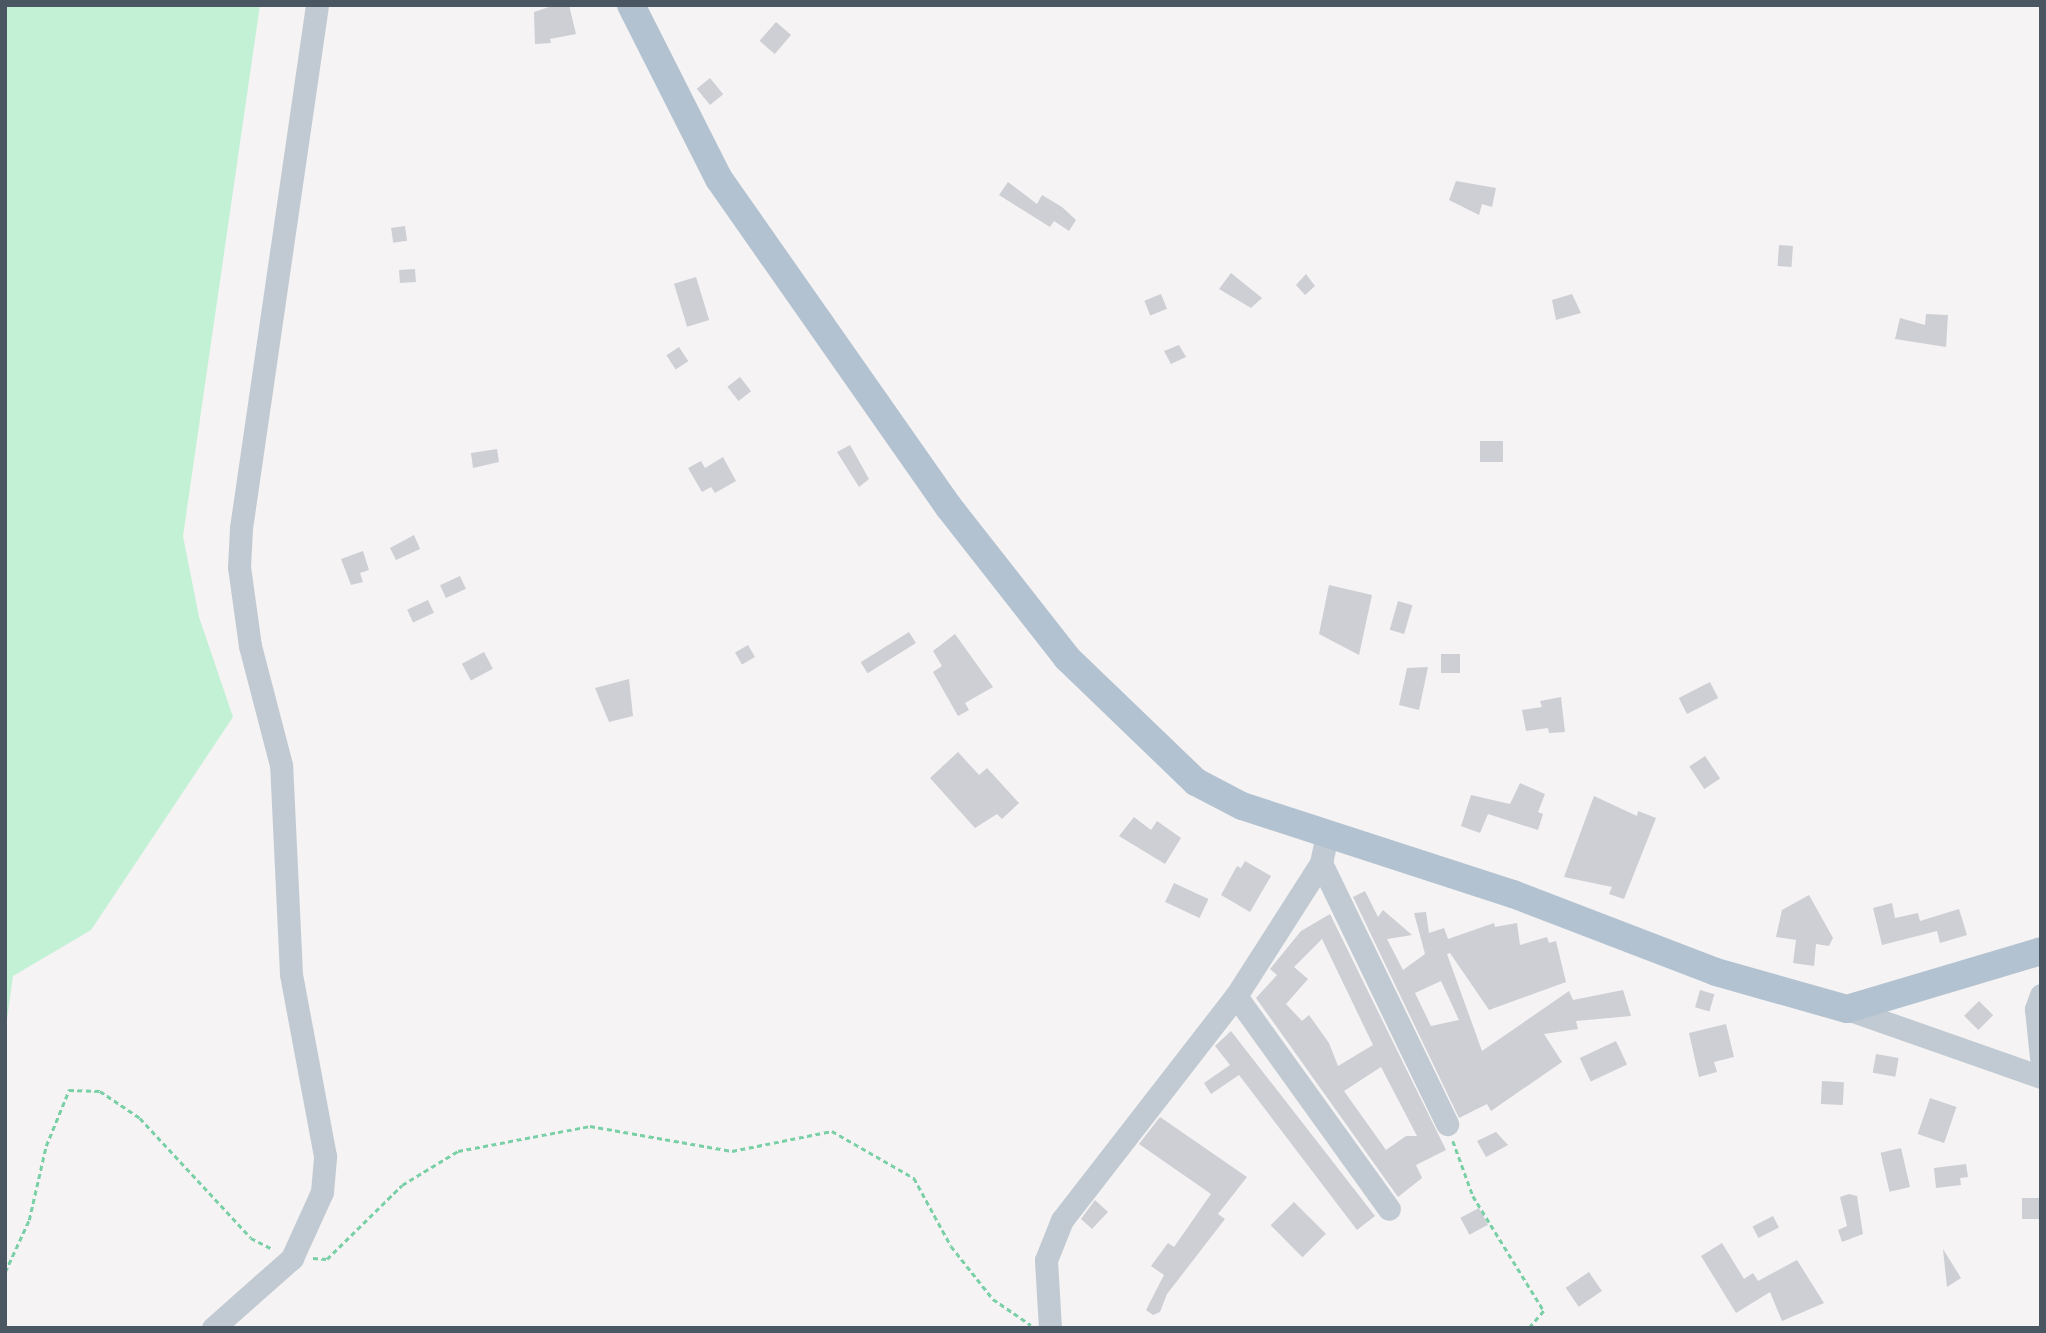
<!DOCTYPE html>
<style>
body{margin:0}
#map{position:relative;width:2046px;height:1333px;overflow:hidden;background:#f5f3f3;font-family:Lato,sans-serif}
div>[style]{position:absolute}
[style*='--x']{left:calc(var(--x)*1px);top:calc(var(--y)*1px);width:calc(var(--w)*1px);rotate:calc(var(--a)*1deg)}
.green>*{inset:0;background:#c3f1d5}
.building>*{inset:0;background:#cdcfd5;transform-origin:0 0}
.path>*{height:2.5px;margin-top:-1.25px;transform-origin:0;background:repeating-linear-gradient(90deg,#7ad0a6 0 5px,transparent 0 8.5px)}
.minor>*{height:23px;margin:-11.5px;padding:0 11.5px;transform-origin:11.5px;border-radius:11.5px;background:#c1cad2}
.major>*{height:28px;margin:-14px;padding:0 14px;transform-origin:14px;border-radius:14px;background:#b3c2d1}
span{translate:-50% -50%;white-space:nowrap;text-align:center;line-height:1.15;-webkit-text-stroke:5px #fff;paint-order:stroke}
.frame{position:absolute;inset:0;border:7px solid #4a5661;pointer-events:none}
</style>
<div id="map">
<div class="green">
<i style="clip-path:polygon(5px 5px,260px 5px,183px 536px,199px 617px,233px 717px,91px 930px,13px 976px,5px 1034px)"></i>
</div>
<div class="building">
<i style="clip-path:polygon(555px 5px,569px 5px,576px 34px,550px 39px,551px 43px,535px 44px,534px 12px)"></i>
<i style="left:776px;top:22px;width:20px;height:25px;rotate:41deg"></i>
<i style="left:710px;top:78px;width:21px;height:17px;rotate:51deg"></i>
<i style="clip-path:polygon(1456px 181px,1496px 188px,1492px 207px,1482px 204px,1479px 215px,1449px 200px)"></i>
<i style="clip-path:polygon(1008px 182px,1037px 204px,1042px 195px,1062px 207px,1076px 220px,1069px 231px,1054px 221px,1050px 227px,999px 195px)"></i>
<i style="left:405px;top:226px;width:15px;height:14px;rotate:82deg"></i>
<i style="left:1779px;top:245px;width:14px;height:21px;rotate:4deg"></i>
<i style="left:415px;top:269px;width:13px;height:16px;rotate:86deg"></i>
<i style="clip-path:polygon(1231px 273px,1262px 298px,1251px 308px,1219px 289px)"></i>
<i style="clip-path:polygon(1306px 274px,1315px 286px,1305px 295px,1296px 285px)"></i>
<i style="left:696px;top:277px;width:45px;height:23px;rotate:73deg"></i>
<i style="left:1161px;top:294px;width:16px;height:18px;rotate:68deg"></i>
<i style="clip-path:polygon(1572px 294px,1581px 313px,1556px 320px,1552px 300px)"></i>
<i style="clip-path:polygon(1926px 314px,1948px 315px,1946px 347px,1895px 339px,1900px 318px,1925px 325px)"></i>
<i style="clip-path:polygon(1179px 345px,1186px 357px,1171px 364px,1164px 351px)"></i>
<i style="left:679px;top:347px;width:17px;height:15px;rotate:57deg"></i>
<i style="left:740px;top:377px;width:18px;height:16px;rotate:52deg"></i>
<i style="left:1480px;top:441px;width:23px;height:21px"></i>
<i style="clip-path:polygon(850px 445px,869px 479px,859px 487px,837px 452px)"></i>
<i style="clip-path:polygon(497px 449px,499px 462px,473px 468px,471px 453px)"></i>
<i style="clip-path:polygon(723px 457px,736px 481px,715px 493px,711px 487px,702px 492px,688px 468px,701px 461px,705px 468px)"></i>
<i style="clip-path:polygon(414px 535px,420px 549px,396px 560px,390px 548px)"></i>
<i style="clip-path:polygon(363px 551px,369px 570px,360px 573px,363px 582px,351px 585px,341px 559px)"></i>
<i style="left:460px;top:576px;width:14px;height:22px;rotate:65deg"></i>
<i style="clip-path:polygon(1329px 585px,1372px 595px,1359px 655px,1319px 634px)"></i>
<i style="left:428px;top:600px;width:14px;height:23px;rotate:65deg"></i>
<i style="left:1398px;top:601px;width:15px;height:30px;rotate:16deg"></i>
<i style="left:909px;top:632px;width:13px;height:57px;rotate:58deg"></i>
<i style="clip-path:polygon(955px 634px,993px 687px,965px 703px,969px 710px,958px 716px,933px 672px,942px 666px,933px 651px)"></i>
<i style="left:748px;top:645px;width:14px;height:15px;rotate:60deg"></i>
<i style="left:484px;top:652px;width:19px;height:25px;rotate:62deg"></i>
<i style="left:1441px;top:654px;width:19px;height:19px"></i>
<i style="clip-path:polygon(1428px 667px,1419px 710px,1399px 705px,1407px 668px)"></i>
<i style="clip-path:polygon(629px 679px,633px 716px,609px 722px,595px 688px)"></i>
<i style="left:1710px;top:682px;width:18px;height:35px;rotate:63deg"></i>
<i style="clip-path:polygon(1561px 697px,1565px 732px,1549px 733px,1548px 728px,1526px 731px,1522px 710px,1542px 707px,1540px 701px)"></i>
<i style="clip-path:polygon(958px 752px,979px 775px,987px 768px,1019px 803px,1002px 819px,997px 814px,975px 828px,930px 778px)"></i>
<i style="left:1705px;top:756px;width:27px;height:19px;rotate:56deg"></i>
<i style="clip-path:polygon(1520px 783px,1545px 794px,1538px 812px,1543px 814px,1538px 830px,1488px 814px,1480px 833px,1461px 826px,1471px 795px,1510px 804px)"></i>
<i style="clip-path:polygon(1594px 796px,1637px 816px,1638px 811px,1656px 818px,1624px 899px,1609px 894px,1612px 887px,1564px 877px)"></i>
<i style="clip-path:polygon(1134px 817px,1151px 830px,1157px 821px,1181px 838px,1165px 864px,1119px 836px)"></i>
<i style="clip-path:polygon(1245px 861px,1271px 876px,1250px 912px,1221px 895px,1237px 866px,1241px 868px)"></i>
<i style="left:1174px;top:883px;width:38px;height:21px;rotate:25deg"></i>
<i style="clip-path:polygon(evenodd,1365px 891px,1378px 917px,1383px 910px,1412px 935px,1387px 939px,1403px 970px,1425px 954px,1414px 913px,1426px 912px,1429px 933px,1444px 928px,1448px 939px,1494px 923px,1495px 927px,1517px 923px,1520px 945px,1547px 937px,1549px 943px,1556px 941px,1566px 982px,1489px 1010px,1450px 953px,1447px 954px,1482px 1051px,1569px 991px,1573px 1000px,1623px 990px,1631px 1016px,1576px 1021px,1578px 1029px,1544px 1034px,1562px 1062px,1491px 1111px,1487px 1104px,1459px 1118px,1353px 897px,1365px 891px,1441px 981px,1459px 1020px,1431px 1026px,1415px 993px,1441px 981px)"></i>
<i style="clip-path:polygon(1809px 895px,1833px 938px,1829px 946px,1816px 944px,1814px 966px,1793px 963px,1796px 940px,1776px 937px,1782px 910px)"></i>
<i style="clip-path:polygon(1892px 903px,1895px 918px,1918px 913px,1920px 921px,1959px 909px,1967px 935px,1940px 943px,1937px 931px,1882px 945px,1873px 908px)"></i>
<i style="clip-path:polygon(evenodd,1330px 914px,1446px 1150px,1416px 1165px,1422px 1178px,1398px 1197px,1256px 998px,1277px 975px,1270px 969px,1301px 931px,1330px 914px,1322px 939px,1373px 1045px,1338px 1066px,1329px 1043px,1309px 1015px,1302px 1021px,1286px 1004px,1308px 979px,1294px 967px,1322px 939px,1330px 914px,1381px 1067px,1417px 1136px,1406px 1136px,1386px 1150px,1344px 1091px,1381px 1067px)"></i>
<i style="left:1700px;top:990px;width:15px;height:18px;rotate:16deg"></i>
<i style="left:1979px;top:1001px;width:20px;height:21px;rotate:45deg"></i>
<i style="clip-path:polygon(1726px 1024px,1734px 1057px,1714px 1062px,1717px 1072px,1699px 1077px,1689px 1033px)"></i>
<i style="clip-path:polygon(1231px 1031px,1375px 1216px,1357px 1230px,1239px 1075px,1211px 1094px,1204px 1083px,1230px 1065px,1215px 1046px)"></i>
<i style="left:1616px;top:1041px;width:26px;height:40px;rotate:65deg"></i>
<i style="left:1876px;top:1054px;width:23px;height:19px;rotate:10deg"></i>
<i style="left:1822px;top:1081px;width:22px;height:23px;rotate:3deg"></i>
<i style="left:1930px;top:1098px;width:28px;height:38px;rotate:19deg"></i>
<i style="clip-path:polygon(1160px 1117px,1247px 1177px,1218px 1214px,1225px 1219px,1167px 1294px,1160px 1312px,1153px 1315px,1146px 1310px,1164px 1275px,1151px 1266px,1168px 1243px,1174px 1247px,1211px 1194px,1139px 1144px)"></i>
<i style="clip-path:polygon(1496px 1132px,1508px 1145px,1486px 1157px,1477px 1141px)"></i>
<i style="left:1901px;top:1148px;width:40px;height:21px;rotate:77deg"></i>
<i style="clip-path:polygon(1966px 1164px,1968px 1177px,1960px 1178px,1961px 1185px,1936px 1188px,1934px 1168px)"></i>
<i style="clip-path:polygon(1849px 1194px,1857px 1196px,1863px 1234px,1842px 1242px,1838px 1230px,1847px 1226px,1840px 1197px)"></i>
<i style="left:2041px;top:1198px;width:21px;height:19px;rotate:90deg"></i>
<i style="clip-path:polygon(1095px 1200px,1108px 1212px,1092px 1229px,1081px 1219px)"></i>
<i style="left:1294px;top:1202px;width:45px;height:33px;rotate:45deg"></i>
<i style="left:1479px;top:1208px;width:19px;height:21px;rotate:62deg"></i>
<i style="left:1773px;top:1216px;width:13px;height:23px;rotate:63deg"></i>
<i style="clip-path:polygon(1722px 1243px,1744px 1279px,1753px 1273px,1758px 1281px,1797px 1260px,1824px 1303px,1782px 1321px,1770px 1292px,1736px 1313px,1701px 1256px)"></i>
<i style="clip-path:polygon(1943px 1249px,1961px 1278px,1947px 1287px)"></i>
<i style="left:1589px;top:1272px;width:23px;height:28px;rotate:56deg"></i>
</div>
<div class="path">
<i style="--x:1453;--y:1141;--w:59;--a:70"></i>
<i style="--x:1473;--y:1196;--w:135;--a:58.3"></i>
<i style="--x:1544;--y:1311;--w:23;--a:131"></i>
<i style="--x:313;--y:1258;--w:14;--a:4"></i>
<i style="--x:327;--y:1259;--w:105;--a:-44.6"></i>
<i style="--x:402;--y:1185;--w:66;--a:-31.3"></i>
<i style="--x:458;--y:1151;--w:134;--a:-10.7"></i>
<i style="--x:590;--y:1126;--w:144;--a:10"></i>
<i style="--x:732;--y:1151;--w:102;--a:-11.3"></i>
<i style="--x:832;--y:1131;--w:95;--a:29.8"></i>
<i style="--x:914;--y:1178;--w:77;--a:61.4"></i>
<i style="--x:951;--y:1246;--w:68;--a:51.6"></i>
<i style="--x:993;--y:1299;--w:46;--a:34.4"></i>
<i style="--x:5;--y:1272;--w:57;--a:-65.2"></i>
<i style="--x:29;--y:1220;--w:76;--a:-77.1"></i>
<i style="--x:46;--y:1146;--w:61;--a:-67.7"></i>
<i style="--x:69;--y:1090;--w:31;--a:2"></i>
<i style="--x:100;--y:1091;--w:48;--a:34"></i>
<i style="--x:140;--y:1118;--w:163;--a:47.2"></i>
<i style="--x:251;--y:1238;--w:25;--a:27"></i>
</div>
<div class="minor">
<i style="--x:1321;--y:863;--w:290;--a:64.2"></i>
<i style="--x:2041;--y:995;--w:15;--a:110"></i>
<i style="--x:2036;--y:1009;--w:48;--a:84.1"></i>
<i style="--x:1236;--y:996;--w:262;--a:54.3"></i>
<i style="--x:1847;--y:1009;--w:206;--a:19.3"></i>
<i style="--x:213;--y:1328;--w:106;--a:-41.5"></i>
<i style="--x:292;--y:1258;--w:72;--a:-65.6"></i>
<i style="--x:322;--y:1192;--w:36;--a:-85"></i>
<i style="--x:325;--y:1156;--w:185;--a:-100.6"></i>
<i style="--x:291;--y:974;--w:209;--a:-92.7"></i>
<i style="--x:281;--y:765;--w:123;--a:-104.6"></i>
<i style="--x:250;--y:646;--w:80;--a:-97.9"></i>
<i style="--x:239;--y:567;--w:39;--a:-87"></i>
<i style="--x:241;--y:528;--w:528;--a:-81.73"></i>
<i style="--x:1050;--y:1328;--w:68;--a:-93.4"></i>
<i style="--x:1046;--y:1260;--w:43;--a:-68.2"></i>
<i style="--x:1062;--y:1220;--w:284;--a:-52.2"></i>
<i style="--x:1236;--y:996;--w:158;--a:-57.4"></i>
<i style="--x:1321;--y:863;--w:29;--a:-78"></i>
</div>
<div class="major">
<i style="--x:631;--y:5;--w:195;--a:63.2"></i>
<i style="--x:719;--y:179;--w:399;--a:55"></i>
<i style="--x:948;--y:506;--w:193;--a:51.9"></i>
<i style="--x:1067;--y:658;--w:179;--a:43.9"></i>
<i style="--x:1196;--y:782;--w:52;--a:27.6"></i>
<i style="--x:1242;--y:806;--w:285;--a:18"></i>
<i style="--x:1513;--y:894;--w:217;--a:21"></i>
<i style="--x:1716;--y:972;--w:136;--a:15.8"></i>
<i style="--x:1847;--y:1009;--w:202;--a:-16.6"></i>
</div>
<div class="frame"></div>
</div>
